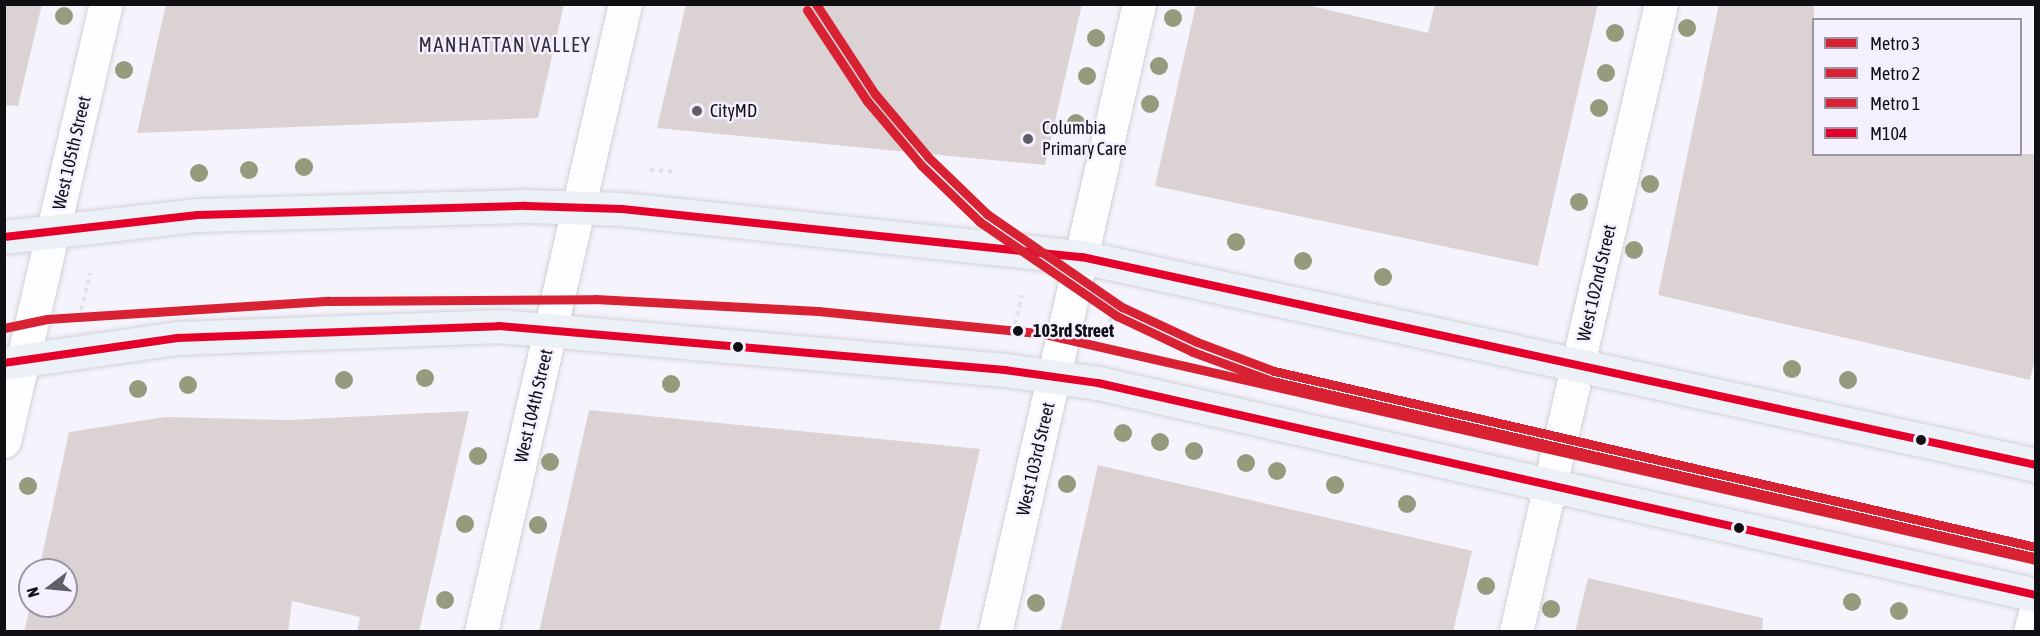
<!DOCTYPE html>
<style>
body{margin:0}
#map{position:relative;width:2040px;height:636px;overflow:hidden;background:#f5f4fc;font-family:"Asap Condensed",sans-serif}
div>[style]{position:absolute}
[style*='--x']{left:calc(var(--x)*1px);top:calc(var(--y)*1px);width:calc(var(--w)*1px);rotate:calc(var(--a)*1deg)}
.building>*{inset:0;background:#dbd2d4}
.path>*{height:4px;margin-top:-2px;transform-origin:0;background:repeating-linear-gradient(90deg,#e2e2e4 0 4.5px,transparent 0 9px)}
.roads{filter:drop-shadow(0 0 2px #d2d1d7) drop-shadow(0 0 2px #d2d1d7)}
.street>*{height:33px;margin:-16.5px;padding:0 16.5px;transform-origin:16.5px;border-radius:16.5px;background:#fefdff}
.primary>*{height:33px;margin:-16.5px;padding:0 16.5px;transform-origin:16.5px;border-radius:16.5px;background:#ebf1f6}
.bus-1>*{height:8px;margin:-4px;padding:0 4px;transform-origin:4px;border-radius:4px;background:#e4002b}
.metro-1>*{height:9px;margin:-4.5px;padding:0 4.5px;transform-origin:4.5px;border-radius:4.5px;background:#d82233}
.metro-2>*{height:9px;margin:-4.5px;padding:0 4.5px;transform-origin:4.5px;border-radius:4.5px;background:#d82233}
.metro-3>*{height:9px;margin:-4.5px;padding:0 4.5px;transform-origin:4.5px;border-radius:4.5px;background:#d82233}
.trees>*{width:18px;height:18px;margin:-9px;border-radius:50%;background:#989a7d}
.dots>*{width:16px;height:16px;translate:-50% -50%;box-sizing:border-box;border:3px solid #f4f0ff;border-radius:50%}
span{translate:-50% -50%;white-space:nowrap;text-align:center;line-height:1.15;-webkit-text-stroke:5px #f4f0ff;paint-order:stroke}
.poi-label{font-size:18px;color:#100f13}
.left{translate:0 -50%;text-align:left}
.street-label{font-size:18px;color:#100f13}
.stop-label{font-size:18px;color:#100f13;font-weight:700}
.neighbourhood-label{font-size:20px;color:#322f3a;letter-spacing:1.5px}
.frame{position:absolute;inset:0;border:6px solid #100f13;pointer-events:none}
.legend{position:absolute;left:1812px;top:18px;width:210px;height:138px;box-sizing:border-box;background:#f4f0ff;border:2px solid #9996a1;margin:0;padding:8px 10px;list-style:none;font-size:18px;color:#100f13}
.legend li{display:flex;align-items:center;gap:12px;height:30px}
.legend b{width:30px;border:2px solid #9996a1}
.north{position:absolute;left:18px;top:558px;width:60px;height:60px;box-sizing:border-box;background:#f4f0ff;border:2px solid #9996a1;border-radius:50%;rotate:254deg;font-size:16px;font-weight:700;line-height:24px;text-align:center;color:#100f13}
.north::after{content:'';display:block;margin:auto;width:21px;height:27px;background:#605f65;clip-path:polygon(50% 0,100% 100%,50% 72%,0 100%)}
</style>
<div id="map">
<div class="building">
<i style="clip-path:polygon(4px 4px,42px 4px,18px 106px,4px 105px)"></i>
<i style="clip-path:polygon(166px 4px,564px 4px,538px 118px,137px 133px)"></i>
<i style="clip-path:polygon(686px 4px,1082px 4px,1045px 165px,657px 128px)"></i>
<i style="clip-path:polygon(1196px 4px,1303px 4px,1428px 33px,1435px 4px,1598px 4px,1538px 266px,1155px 186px)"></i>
<i style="clip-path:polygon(1719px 4px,1814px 4px,1814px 154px,2036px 154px,2036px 355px,2030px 380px,1658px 295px)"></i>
<i style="clip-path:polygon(589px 410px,980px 449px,939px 632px,539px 632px)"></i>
<i style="clip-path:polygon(469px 411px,419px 632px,357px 632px,360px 617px,292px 601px,288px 632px,24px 632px,30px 606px,66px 606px,66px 570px,39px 570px,69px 432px,165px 417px,289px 420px)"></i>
<i style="clip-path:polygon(1098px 465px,1472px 551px,1453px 632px,1060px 632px)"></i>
<i style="clip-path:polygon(1588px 578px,1763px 618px,1762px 632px,1575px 632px)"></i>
</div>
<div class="path">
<i style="--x:650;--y:170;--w:26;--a:4"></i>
<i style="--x:81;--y:310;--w:38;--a:-76"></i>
<i style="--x:1013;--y:333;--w:39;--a:-77"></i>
<i style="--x:1106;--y:340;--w:34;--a:-78"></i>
</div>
<div class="roads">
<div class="street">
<i style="--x:4;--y:441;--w:449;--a:-76.9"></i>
<i style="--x:481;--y:632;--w:644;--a:-77.09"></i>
<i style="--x:995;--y:632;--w:644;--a:-77.09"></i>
<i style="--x:1516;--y:632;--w:645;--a:-77"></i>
<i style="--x:2030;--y:632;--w:24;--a:-75"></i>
</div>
<div class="primary">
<i style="--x:4;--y:237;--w:195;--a:-6.5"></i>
<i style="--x:198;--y:215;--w:328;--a:-1.6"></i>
<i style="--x:526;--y:206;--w:96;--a:1.8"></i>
<i style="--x:622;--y:209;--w:462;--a:6"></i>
<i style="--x:1082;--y:257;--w:976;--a:12.3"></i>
<i style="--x:4;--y:363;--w:175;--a:-8.2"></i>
<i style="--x:177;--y:338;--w:322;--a:-2.1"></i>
<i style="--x:499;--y:326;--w:508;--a:4.97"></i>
<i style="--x:1005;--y:370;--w:94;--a:8"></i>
<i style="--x:1098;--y:383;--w:962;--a:12.74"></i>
</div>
</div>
<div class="bus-1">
<i style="--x:4;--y:237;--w:195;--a:-6.5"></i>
<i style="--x:198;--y:215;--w:328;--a:-1.6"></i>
<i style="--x:526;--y:206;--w:96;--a:1.8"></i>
<i style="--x:622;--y:209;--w:462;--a:6"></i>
<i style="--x:1082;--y:257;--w:976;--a:12.3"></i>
<i style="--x:4;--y:363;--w:175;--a:-8.2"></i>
<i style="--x:177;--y:338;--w:322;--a:-2.1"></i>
<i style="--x:499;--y:326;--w:508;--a:4.97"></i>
<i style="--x:1005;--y:370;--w:94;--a:8"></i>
<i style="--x:1098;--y:383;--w:962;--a:12.74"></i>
</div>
<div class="metro-1">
<i style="--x:816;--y:4;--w:108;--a:56.8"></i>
<i style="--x:875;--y:94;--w:82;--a:49.9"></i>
<i style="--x:928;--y:157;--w:82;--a:44"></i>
<i style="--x:987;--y:214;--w:164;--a:34.6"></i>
<i style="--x:1122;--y:307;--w:83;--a:25"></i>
<i style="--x:1197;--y:342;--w:82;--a:20.6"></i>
<i style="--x:1274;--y:371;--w:782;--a:13.01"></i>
</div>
<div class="metro-2">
<i style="--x:807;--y:10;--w:109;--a:56.6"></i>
<i style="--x:867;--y:101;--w:84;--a:49.8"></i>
<i style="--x:921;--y:165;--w:82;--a:44"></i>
<i style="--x:980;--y:222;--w:166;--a:34.5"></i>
<i style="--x:1117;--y:316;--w:84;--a:25.3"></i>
<i style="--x:1193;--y:352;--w:84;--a:20.2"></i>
<i style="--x:1272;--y:381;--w:782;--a:13.01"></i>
</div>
<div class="metro-3">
<i style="--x:4;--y:328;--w:44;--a:-11.8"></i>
<i style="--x:47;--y:319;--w:282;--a:-3.7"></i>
<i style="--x:328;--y:301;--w:267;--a:-0.4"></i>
<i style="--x:595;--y:299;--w:223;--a:3.1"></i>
<i style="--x:818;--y:311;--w:223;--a:5.7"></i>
<i style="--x:1040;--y:333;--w:1022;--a:12.84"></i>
</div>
<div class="trees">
<i style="left:64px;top:16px"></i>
<i style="left:1173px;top:18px"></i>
<i style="left:1687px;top:28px"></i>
<i style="left:1615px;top:33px"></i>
<i style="left:1096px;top:38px"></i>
<i style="left:1159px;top:66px"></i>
<i style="left:124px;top:70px"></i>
<i style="left:1606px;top:73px"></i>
<i style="left:1087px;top:76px"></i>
<i style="left:1150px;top:104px"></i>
<i style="left:1599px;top:108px"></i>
<i style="left:1076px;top:123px"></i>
<i style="left:304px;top:167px"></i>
<i style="left:249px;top:170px"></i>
<i style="left:199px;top:173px"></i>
<i style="left:1650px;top:184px"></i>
<i style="left:1579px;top:202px"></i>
<i style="left:1236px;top:242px"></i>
<i style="left:1634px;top:250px"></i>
<i style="left:1303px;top:261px"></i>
<i style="left:1383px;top:277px"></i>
<i style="left:1792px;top:369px"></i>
<i style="left:425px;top:378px"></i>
<i style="left:344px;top:380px"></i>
<i style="left:1848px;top:380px"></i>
<i style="left:671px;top:384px"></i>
<i style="left:188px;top:385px"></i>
<i style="left:138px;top:389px"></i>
<i style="left:1123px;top:433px"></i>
<i style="left:1160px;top:442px"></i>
<i style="left:1194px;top:451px"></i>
<i style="left:478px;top:456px"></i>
<i style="left:550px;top:462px"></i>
<i style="left:1246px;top:463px"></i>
<i style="left:1277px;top:471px"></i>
<i style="left:1067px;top:484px"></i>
<i style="left:1335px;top:485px"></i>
<i style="left:28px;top:486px"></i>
<i style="left:1407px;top:504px"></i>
<i style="left:465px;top:524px"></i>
<i style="left:538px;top:525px"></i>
<i style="left:1486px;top:586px"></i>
<i style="left:445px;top:600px"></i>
<i style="left:1852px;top:602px"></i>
<i style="left:1036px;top:603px"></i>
<i style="left:1551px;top:609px"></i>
<i style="left:1899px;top:611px"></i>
</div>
<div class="dots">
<i style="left:697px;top:111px;background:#605f65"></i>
<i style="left:1028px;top:139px;background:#605f65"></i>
<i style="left:1018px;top:331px;background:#100f13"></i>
<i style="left:738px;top:347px;background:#100f13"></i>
<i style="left:1921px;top:440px;background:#100f13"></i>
<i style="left:1739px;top:528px;background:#100f13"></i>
</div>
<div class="poi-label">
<span class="left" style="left:710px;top:111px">CityMD</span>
<span class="left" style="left:1042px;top:139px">Columbia<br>Primary Care</span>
</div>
<div class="street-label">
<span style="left:72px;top:153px;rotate:-77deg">West 105th Street</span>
<span style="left:1597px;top:283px;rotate:-77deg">West 102nd Street</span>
<span style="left:534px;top:406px;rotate:-77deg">West 104th Street</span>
<span style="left:1036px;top:459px;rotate:-77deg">West 103rd Street</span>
</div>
<div class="stop-label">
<span class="left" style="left:1033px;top:331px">103rd Street</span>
</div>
<div class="neighbourhood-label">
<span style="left:505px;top:44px">MANHATTAN VALLEY</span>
</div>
<div class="frame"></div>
<ul class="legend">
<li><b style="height:8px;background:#d82233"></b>Metro 3</li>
<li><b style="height:8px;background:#d82233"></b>Metro 2</li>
<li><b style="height:8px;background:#d82233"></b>Metro 1</li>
<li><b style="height:8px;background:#e4002b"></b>M104</li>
</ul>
<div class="north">N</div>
</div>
